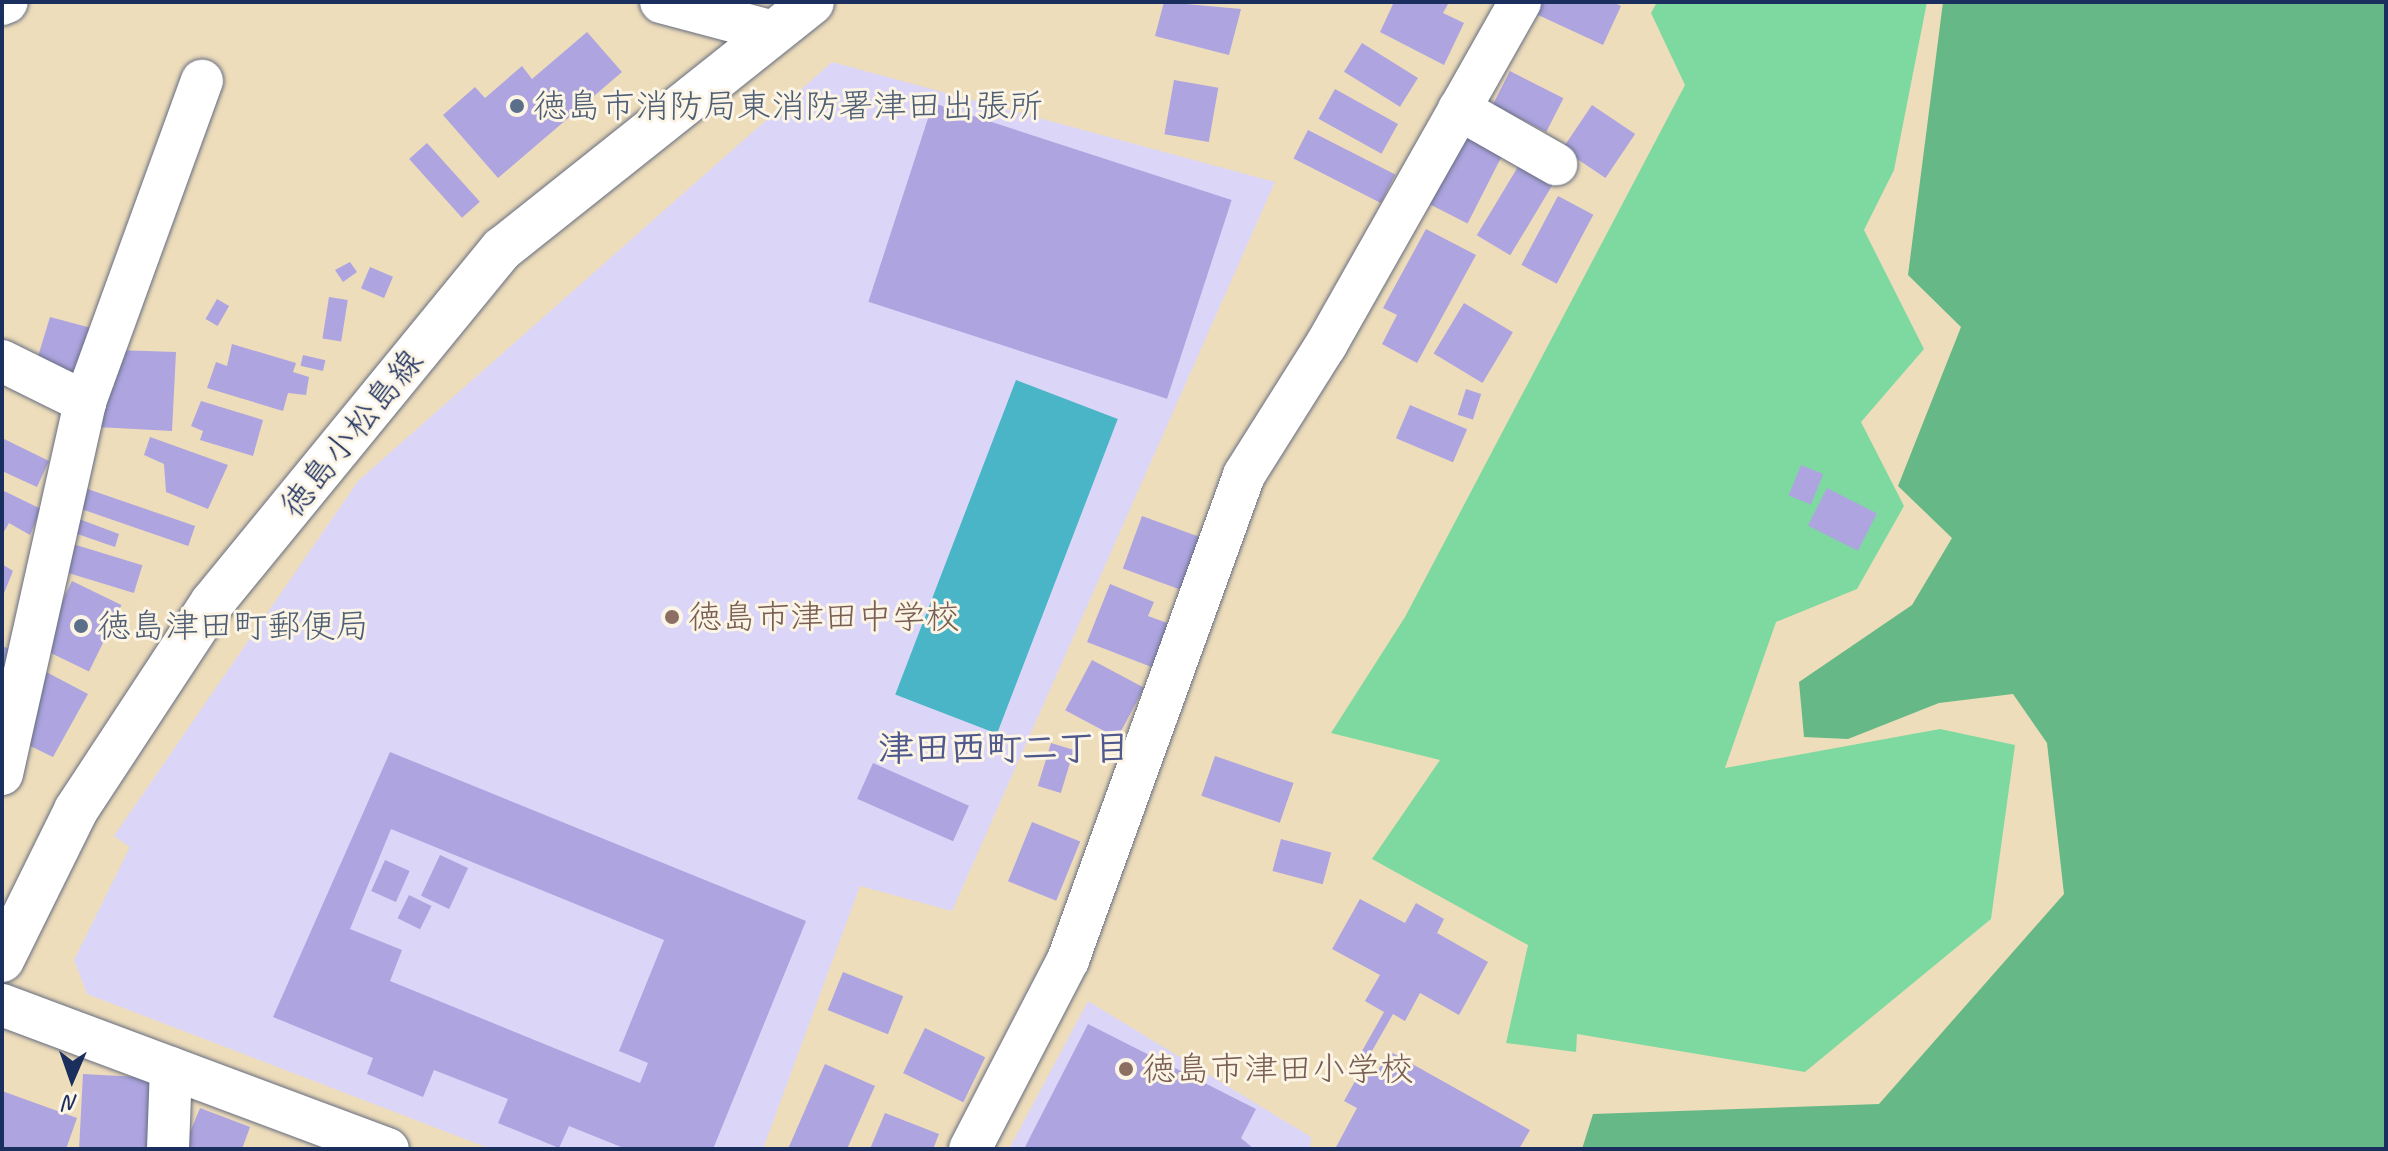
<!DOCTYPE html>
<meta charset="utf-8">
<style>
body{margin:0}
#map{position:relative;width:2388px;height:1151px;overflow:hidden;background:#edb;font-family:Caveat,"Klee One",sans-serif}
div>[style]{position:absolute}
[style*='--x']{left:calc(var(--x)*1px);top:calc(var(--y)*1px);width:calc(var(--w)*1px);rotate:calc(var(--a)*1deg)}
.built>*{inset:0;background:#dbd6f7}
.green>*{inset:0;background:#7ed9a0}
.forest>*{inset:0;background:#66b986}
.water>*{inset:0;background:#49b5c6;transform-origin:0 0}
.building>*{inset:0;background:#ada4e0;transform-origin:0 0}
.roads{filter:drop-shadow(0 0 2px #656c7f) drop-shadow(0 0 2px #656c7f)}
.minor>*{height:42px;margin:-21px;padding:0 21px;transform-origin:21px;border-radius:21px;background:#fff}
.secondary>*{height:44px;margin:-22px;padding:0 22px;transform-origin:22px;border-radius:22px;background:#fff}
.dots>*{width:22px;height:22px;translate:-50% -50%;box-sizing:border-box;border:4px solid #fcf5e5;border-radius:50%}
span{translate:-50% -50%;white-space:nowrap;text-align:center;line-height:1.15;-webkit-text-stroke:6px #fcf5e5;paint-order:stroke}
.service-label{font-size:34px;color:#4e5e75}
.left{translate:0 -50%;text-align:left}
.street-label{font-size:34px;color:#1b2f5e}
.education-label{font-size:34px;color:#785e54}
.neighbourhood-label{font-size:36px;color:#4e588c;font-weight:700}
.frame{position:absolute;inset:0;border:4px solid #1b2f5e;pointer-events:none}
.north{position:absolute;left:32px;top:1039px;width:80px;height:80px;-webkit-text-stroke:6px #fcf5e5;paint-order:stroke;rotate:182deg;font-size:22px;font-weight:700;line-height:32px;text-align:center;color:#1b2f5e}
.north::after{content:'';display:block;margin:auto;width:28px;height:36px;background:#1b2f5e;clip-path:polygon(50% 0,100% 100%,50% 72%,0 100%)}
</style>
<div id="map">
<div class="built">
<i style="clip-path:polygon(832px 62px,1275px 182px,952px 911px,860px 886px,763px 1149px,491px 1149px,87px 994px,74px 960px,130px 847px,114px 836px,358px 481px)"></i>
<i style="clip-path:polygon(1088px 1001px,1311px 1137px,1310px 1149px,1009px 1149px)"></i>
</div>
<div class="green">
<i style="clip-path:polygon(1657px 2px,1927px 2px,1894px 170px,1864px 230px,1924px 349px,1861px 422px,1904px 506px,1857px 589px,1776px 622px,1725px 768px,1940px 729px,2015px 745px,1991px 919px,1805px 1072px,1577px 1034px,1576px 1052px,1506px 1043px,1528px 945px,1372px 859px,1440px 760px,1331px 733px,1405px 617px,1685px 85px,1651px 13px)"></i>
</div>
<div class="forest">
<i style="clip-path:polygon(1943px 2px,2386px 2px,2386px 1149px,1582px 1149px,1593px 1114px,1879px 1104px,2064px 894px,2047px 743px,2013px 694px,1939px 703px,1848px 739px,1804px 737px,1799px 682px,1912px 605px,1952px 538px,1898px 486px,1961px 327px,1908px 275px)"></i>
</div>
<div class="water">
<i style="left:1016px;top:380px;width:109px;height:337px;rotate:21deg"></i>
</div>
<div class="building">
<i style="clip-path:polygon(1164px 2px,1241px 9px,1229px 55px,1155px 36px)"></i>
<i style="clip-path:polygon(1394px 2px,1449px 2px,1443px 13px,1464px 23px,1444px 65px,1380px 32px)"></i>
<i style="clip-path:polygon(1541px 2px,1613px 2px,1621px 6px,1603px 45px,1536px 14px)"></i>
<i style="clip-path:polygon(587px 32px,622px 72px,498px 178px,443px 115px,475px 87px,485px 98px,522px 66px,532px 79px)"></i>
<i style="left:1362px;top:43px;width:66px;height:34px;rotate:32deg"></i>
<i style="left:1510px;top:71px;width:60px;height:38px;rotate:27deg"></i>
<i style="left:1174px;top:80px;width:45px;height:55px;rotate:10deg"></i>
<i style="left:1335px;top:89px;width:72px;height:34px;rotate:29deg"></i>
<i style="left:933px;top:103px;width:314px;height:209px;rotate:18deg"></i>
<i style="left:1592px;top:105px;width:52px;height:53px;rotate:34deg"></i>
<i style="left:1308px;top:130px;width:98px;height:32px;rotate:27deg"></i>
<i style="left:1466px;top:134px;width:42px;height:79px;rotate:27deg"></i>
<i style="left:427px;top:143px;width:79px;height:24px;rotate:48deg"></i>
<i style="left:1519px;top:165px;width:39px;height:82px;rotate:31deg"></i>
<i style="left:1558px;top:196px;width:40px;height:78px;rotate:28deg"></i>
<i style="clip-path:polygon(1426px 229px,1476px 255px,1417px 363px,1382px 344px,1397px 315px,1383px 308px)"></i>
<i style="clip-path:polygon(350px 262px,357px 272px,343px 282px,335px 270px)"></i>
<i style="left:370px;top:267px;width:25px;height:23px;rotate:23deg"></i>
<i style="left:329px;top:297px;width:19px;height:42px;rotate:9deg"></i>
<i style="left:217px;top:299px;width:14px;height:23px;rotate:30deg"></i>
<i style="left:1464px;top:303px;width:57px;height:59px;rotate:31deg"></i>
<i style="clip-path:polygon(50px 317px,95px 329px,78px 387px,36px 363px)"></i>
<i style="clip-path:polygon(232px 344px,296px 363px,293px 372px,309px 377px,306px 395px,288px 393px,283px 411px,207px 388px,216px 362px,227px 366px)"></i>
<i style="clip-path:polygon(116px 350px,176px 352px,172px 431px,97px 427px,99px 387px,114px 387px)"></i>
<i style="left:303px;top:355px;width:23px;height:11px;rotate:13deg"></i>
<i style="left:1466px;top:389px;width:16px;height:27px;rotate:18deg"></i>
<i style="clip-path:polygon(201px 401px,263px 420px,253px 456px,200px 440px,203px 431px,191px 426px)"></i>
<i style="left:1410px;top:405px;width:62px;height:36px;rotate:23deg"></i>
<i style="clip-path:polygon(150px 437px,228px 465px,208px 509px,166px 492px,164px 464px,144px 455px)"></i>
<i style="clip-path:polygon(2px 438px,49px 461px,37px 487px,2px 471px)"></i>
<i style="left:1801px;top:465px;width:24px;height:33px;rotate:22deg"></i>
<i style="left:76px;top:485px;width:126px;height:21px;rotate:19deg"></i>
<i style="left:1827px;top:488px;width:56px;height:42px;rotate:27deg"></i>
<i style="clip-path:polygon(2px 490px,41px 509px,30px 535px,9px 523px,2px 535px)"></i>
<i style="left:1142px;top:516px;width:63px;height:56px;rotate:20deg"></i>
<i style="clip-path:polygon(79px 519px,119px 534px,115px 547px,60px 528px)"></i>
<i style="left:63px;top:541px;width:83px;height:29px;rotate:17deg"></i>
<i style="clip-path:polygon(2px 564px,13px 571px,2px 598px)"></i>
<i style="left:72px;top:581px;width:55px;height:74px;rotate:26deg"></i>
<i style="clip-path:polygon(1110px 584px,1154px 602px,1148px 616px,1170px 624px,1154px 668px,1087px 642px)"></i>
<i style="clip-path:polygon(2px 646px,10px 649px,3px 673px,2px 673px)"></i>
<i style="left:1092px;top:660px;width:59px;height:57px;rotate:28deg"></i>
<i style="clip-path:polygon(33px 665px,88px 694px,53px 757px,20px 741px)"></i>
<i style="left:1051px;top:743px;width:24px;height:45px;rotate:17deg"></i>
<i style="clip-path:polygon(evenodd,390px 752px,806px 921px,713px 1149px,626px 1149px,569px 1126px,559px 1148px,498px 1123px,508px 1099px,434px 1070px,423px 1097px,367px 1074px,373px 1058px,273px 1017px,390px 752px,391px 829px,664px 940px,619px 1051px,648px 1063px,640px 1083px,390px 981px,402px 950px,350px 929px,391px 829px)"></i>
<i style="left:1215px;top:756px;width:83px;height:42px;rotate:19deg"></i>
<i style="left:873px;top:763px;width:105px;height:39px;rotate:24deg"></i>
<i style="left:1032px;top:822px;width:52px;height:64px;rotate:22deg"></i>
<i style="left:1281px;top:839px;width:52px;height:33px;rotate:15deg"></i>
<i style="left:440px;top:855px;width:31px;height:45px;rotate:25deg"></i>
<i style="left:385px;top:860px;width:27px;height:34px;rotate:24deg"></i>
<i style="left:409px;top:895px;width:25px;height:26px;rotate:26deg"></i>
<i style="clip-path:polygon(1360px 899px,1405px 923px,1416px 903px,1444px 919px,1437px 933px,1488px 962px,1459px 1015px,1420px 993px,1405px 1021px,1393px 1014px,1364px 1065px,1357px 1060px,1384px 1012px,1365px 1001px,1380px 975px,1332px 949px)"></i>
<i style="left:843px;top:972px;width:65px;height:41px;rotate:22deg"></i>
<i style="clip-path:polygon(1088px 1024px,1256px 1109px,1241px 1138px,1254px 1149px,1024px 1149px)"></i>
<i style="left:925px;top:1028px;width:67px;height:50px;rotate:26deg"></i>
<i style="clip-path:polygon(1389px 1051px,1530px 1130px,1519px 1149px,1335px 1149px,1357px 1108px,1344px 1101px,1364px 1065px,1377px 1072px)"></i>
<i style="clip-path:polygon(825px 1064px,875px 1086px,847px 1149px,788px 1149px)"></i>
<i style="left:83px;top:1074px;width:79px;height:75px;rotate:3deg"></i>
<i style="clip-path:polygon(2px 1091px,77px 1118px,66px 1149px,2px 1149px)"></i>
<i style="clip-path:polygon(200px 1108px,250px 1127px,242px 1149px,183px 1149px)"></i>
<i style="clip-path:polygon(885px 1113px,939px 1134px,933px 1149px,870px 1149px)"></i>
</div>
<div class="roads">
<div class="minor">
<i style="--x:661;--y:2;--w:117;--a:14.9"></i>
<i style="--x:2;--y:4;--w:5;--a:-22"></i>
<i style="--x:1459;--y:109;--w:112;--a:29.6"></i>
<i style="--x:2;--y:361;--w:93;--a:26.3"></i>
<i style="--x:2;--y:774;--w:381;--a:-77.4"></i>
<i style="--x:85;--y:402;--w:342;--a:-70"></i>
<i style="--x:2;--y:1005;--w:412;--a:20.5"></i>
<i style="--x:168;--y:1149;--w:81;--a:-87.9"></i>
<i style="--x:970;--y:1149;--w:213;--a:-62.6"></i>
<i style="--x:1068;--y:960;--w:516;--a:-70.05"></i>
<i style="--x:1244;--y:475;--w:154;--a:-57.8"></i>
<i style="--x:1326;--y:345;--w:394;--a:-60.5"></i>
</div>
<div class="secondary">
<i style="--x:2;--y:960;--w:167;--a:-63.7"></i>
<i style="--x:76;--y:810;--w:248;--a:-56.7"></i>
<i style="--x:212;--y:603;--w:458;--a:-50.7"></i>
<i style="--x:502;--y:249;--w:396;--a:-38.5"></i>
</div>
</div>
<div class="dots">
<i style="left:517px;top:106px;background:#5c6f8a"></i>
<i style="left:672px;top:617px;background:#8d6e63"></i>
<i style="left:81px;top:626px;background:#5c6f8a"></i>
<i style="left:1126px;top:1069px;background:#8d6e63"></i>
</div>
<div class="service-label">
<span class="left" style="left:533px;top:106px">徳島市消防局東消防署津田出張所</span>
<span class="left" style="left:97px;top:626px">徳島津田町郵便局</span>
</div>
<div class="street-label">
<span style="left:351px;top:433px;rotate:-51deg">徳島小松島線</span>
</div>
<div class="education-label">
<span class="left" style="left:688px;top:617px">徳島市津田中学校</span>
<span class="left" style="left:1142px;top:1069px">徳島市津田小学校</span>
</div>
<div class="neighbourhood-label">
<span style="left:1004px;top:749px">津田西町二丁目</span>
</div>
<div class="frame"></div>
<div class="north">N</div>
</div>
